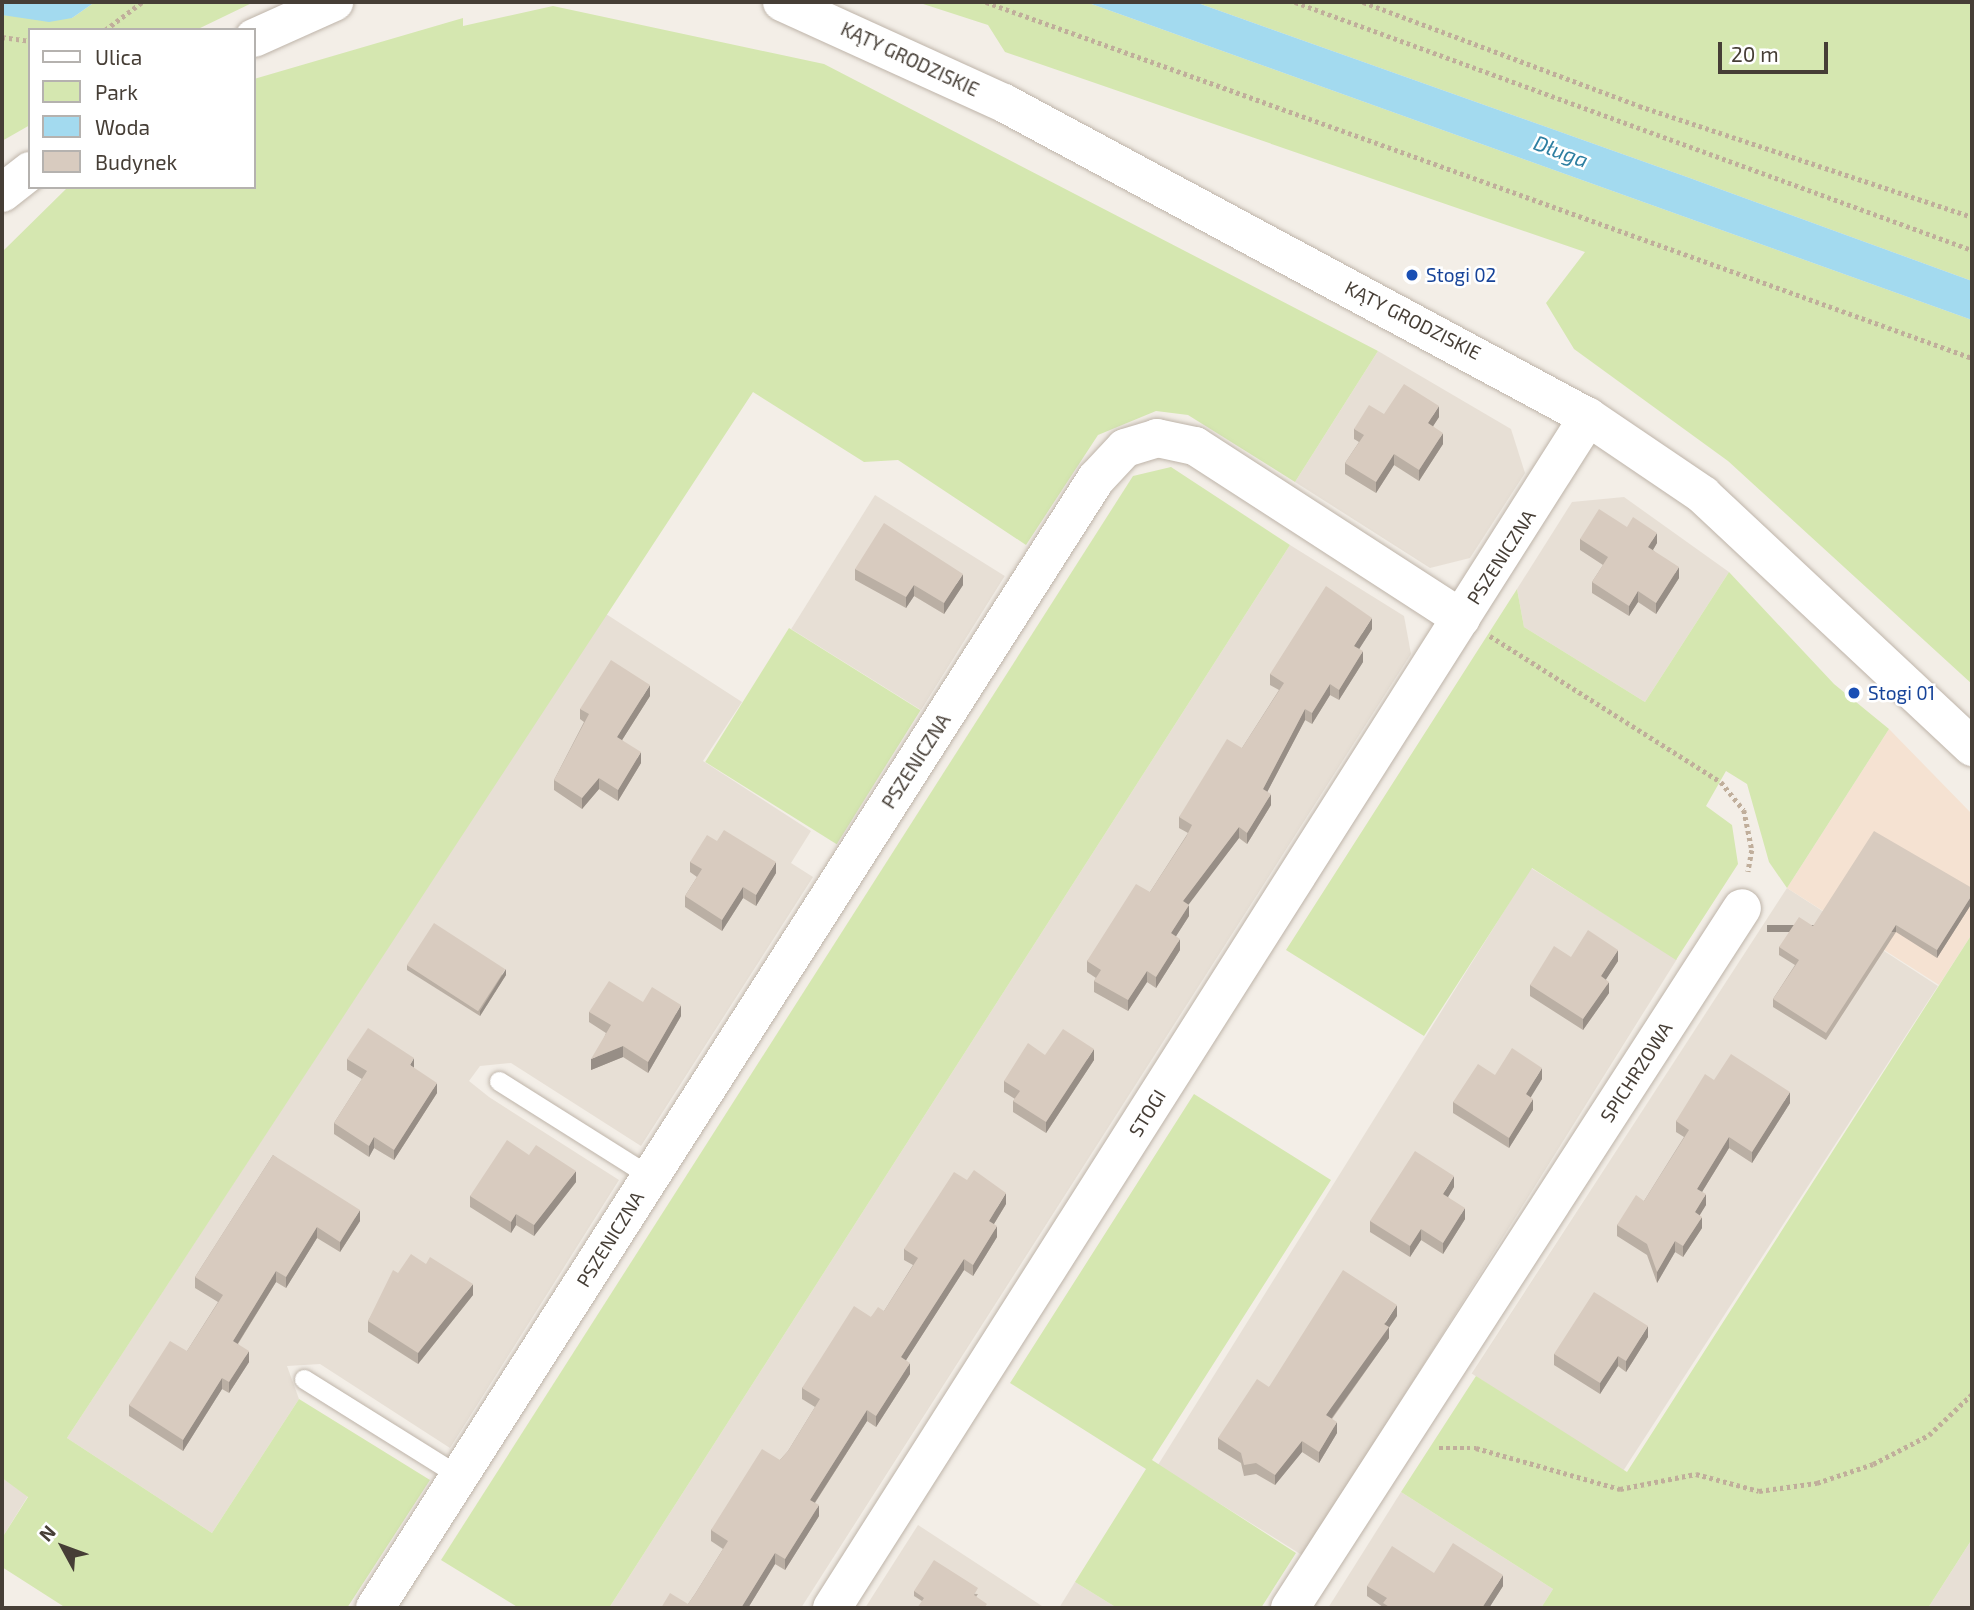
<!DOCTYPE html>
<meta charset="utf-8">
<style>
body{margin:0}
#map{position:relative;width:1974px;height:1610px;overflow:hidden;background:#f3eee7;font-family:"Exo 2",sans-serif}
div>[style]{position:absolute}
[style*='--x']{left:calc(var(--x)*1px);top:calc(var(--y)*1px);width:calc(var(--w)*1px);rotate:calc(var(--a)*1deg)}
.residential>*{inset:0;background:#e7dfd5;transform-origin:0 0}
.commercial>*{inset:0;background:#f5e2d2}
.green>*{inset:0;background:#d5e7b0;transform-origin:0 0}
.water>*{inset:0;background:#a3daef}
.path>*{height:4.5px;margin-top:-2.25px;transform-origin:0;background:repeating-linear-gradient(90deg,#c0ae9b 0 3.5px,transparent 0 7px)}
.roads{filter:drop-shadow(0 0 2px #beb4a9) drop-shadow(0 0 2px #beb4a9)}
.service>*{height:19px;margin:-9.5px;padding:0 9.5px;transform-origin:9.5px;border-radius:9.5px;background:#fff}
.minor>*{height:38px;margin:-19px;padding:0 19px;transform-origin:19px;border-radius:19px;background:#fff}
.tertiary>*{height:38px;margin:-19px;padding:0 19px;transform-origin:19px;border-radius:19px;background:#fff}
.wall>*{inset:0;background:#baafa4}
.shaded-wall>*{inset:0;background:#978e86;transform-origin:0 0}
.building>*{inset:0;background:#d8cbbf;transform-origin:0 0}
.dots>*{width:19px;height:19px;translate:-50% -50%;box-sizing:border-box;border:4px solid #fff;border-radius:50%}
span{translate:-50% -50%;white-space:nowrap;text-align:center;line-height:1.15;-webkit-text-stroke:5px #fff;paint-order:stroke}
.street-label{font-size:19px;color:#463e36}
.transit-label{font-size:19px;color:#164399}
.left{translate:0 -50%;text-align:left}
.water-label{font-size:21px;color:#2d7ea1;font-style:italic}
.frame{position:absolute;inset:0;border:4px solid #463e36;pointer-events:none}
.legend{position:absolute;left:28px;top:28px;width:228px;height:161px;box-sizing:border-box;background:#fff;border:2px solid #b5b2af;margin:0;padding:9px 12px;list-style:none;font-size:21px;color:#463e36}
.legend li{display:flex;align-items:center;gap:14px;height:35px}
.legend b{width:35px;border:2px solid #b5b2af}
.north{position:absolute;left:28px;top:1512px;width:70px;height:70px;-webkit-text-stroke:5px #fff;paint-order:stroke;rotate:311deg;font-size:19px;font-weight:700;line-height:28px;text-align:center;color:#463e36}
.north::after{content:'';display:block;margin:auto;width:24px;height:32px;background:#463e36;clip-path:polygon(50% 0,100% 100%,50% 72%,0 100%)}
.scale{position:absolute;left:1718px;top:42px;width:110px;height:32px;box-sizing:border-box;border:4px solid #463e36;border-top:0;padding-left:9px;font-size:21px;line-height:24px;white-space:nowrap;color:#463e36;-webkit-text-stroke:5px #fff;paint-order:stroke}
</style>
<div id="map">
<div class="residential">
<i style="clip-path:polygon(1378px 351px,1511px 429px,1525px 473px,1470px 558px,1430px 568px,1295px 482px)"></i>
<i style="left:875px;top:495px;width:153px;height:158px;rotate:32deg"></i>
<i style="clip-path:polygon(1624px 497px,1729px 572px,1645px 702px,1524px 627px,1517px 589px,1572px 502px)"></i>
<i style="clip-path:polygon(1290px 545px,1404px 616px,1411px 654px,801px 1608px,609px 1608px)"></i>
<i style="clip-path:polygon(606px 614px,742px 702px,703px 761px,811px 831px,791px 863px,813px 877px,641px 1146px,511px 1063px,480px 1066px,469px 1081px,489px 1097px,619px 1180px,450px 1448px,320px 1364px,287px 1366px,299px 1399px,212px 1533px,67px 1438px)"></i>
<i style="left:1531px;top:868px;width:172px;height:704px;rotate:32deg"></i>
<i style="left:1787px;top:888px;width:180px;height:579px;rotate:33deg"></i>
<i style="clip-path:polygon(2px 1478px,28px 1496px,2px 1538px)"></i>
<i style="clip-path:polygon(1401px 1492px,1553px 1589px,1541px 1608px,1328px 1608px)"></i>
<i style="clip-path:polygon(918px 1525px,1045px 1608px,865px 1608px)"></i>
<i style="clip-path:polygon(1972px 1539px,1972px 1608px,1928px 1608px)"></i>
<i style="clip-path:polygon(1075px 1582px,1117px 1608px,1059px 1608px)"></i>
</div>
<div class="commercial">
<i style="clip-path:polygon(1889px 729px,1972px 814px,1972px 934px,1939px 985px,1787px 888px)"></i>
</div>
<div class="green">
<i style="clip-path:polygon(95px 2px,254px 2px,196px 30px,30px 30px,30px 125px,2px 141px,2px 15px,72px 18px)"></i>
<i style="clip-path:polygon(917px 2px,1086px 2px,1972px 320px,1972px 684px,1728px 461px,1574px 349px,1546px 303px,1585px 252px,1005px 52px,988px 25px)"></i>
<i style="clip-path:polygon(1195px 2px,1972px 2px,1972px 281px,1687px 177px)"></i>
<i style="clip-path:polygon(553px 6px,824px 64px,1378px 351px,1295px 482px,1188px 415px,1156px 411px,1098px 435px,1026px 545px,898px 460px,864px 462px,753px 392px,67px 1438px,212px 1533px,299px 1399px,430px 1480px,347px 1608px,66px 1608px,2px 1567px,2px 1538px,28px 1497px,2px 1478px,2px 252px,68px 187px,254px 187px,254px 79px,463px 18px,463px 26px)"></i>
<i style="clip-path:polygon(1171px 467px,1290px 545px,609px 1608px,519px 1608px,441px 1560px,1133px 476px)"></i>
<i style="clip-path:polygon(1729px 572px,1834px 684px,1889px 729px,1787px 888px,1769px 862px,1747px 784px,1726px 771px,1706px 806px,1732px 825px,1738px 864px,1676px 960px,1532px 868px,1424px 1036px,1286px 950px,1517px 589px,1524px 627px,1645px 702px)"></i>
<i style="left:789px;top:628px;width:155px;height:158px;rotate:32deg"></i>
<i style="clip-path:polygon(1972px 934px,1972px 1539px,1928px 1608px,1541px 1608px,1553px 1589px,1401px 1492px,1476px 1376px,1627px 1472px)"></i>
<i style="clip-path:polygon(1194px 1094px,1331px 1180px,1152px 1460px,1296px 1553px,1261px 1608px,1117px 1608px,1075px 1582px,1146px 1469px,1010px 1383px)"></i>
</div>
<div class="water">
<i style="clip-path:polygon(2px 2px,95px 2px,72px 18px,49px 22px,2px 15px)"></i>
<i style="clip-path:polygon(1086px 2px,1195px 2px,1687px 177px,1972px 281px,1972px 320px)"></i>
</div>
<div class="path">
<i style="--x:986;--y:2;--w:1048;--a:19.85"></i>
<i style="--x:1295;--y:2;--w:721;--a:20.12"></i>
<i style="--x:1363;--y:2;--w:295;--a:20.6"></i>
<i style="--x:1639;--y:106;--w:351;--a:18.4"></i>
<i style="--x:105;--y:30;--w:46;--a:-37.1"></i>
<i style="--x:2;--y:37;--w:28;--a:8"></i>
<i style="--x:1490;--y:636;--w:273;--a:32.3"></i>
<i style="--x:1721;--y:782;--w:36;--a:51"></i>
<i style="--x:1744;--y:810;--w:41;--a:78.7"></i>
<i style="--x:1752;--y:850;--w:22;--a:100"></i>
<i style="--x:1439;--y:1448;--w:37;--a:0"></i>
<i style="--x:1476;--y:1448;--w:150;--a:15.9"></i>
<i style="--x:1620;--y:1489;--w:77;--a:-11.2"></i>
<i style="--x:1696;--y:1474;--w:65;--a:15.1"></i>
<i style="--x:1759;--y:1491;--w:59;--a:-7.9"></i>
<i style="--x:1817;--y:1483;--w:59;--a:-18.7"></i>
<i style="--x:1873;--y:1464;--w:63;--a:-27.4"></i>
<i style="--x:1929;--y:1435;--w:59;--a:-43.6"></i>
</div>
<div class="roads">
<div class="service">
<i style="--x:499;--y:1081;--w:178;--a:32.2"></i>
<i style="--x:304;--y:1379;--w:183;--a:32"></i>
</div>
<div class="minor">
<i style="--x:375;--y:1608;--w:1340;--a:-57.44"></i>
<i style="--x:1096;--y:479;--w:42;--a:-46.9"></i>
<i style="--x:1125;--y:448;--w:34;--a:-17"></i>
<i style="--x:1157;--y:438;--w:39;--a:12"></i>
<i style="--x:1195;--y:446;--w:317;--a:32.9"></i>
<i style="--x:832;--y:1608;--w:1411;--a:-57.59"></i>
<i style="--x:1290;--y:1608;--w:833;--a:-57.15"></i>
</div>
<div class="tertiary">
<i style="--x:782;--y:2;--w:244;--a:24.5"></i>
<i style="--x:1004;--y:103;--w:663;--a:28.27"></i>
<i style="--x:1588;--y:417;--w:139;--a:34.1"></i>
<i style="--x:1703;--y:495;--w:369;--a:43.1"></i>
<i style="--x:254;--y:38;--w:88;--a:-24.2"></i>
<i style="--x:2;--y:193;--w:36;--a:-38"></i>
</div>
</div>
<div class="wall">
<i style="clip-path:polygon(1384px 414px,1439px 417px,1433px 426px,1443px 444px,1419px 481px,1394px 465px,1376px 493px,1345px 474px,1345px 463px,1359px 442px,1354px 439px,1354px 429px)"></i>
<i style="clip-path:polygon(1627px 527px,1657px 543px,1653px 550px,1679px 578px,1656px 614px,1638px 602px,1629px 616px,1592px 593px,1592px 582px,1603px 565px,1580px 550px,1580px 539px)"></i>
<i style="clip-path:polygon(855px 569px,963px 585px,944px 614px,914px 596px,906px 608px,855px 580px)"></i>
<i style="clip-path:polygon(1372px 629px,1359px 649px,1363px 662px,1339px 700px,1330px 695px,1312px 724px,1305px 720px,1267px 792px,1271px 805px,1247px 844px,1239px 838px,1188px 904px,1189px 916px,1176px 936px,1180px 950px,1156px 988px,1147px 982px,1128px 1011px,1094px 992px,1094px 981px,1096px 978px,1087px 972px,1087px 961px,1150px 892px,1188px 833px,1179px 828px,1179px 817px,1242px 748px,1279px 690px,1270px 685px,1270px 674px)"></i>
<i style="clip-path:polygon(650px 696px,622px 740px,641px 763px,618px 801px,599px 789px,582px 809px,554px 790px,554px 780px,584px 722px,580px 719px,580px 709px)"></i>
<i style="clip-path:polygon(717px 841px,776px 873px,756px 906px,743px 898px,722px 931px,685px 907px,685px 896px,697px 877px,690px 872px,690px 862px)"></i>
<i style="clip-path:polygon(1972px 888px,1972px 903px,1937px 958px,1896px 932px,1826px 1040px,1773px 1007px,1773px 999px,1795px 965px,1779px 955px,1779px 947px,1813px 926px)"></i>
<i style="clip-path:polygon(1571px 957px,1618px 961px,1606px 979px,1609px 993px,1583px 1030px,1530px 996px,1530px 985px)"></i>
<i style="clip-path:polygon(407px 965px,506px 975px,480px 1016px,407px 970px)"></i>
<i style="clip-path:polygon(643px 1002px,681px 1016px,648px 1073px,623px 1057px,591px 1070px,606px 1033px,589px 1022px,589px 1012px)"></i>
<i style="clip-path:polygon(1045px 1055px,1094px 1060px,1046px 1133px,1013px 1112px,1013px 1101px,1015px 1099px,1004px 1092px,1004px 1081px)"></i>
<i style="clip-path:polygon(347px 1059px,414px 1068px,437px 1093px,394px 1160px,374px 1148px,369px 1157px,334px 1134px,334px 1123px,362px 1079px,347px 1070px)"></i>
<i style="clip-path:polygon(1495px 1075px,1542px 1079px,1530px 1097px,1533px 1110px,1509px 1148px,1453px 1113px,1453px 1102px)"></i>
<i style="clip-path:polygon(1714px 1080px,1790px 1103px,1752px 1163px,1729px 1148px,1702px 1192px,1706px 1205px,1699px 1215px,1702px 1228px,1683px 1257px,1675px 1252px,1657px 1283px,1647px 1255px,1617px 1236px,1617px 1225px,1644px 1201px,1684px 1137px,1676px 1132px,1676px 1121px)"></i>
<i style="clip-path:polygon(273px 1155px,360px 1221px,340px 1252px,317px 1238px,286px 1288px,276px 1282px,238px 1344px,249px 1362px,229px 1393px,222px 1389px,183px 1451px,129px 1416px,129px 1405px,187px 1351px,218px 1302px,195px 1288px,195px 1277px)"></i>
<i style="clip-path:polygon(529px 1155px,576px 1182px,534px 1236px,516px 1225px,511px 1233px,470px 1207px,470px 1196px)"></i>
<i style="clip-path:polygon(1454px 1187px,1448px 1197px,1465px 1219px,1443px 1254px,1421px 1240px,1410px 1257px,1370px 1232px,1370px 1221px)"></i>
<i style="clip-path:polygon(1006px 1204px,994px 1224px,997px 1237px,973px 1276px,964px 1270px,906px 1360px,910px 1374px,876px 1427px,867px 1421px,815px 1503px,819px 1516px,785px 1570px,775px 1564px,748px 1608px,661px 1608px,688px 1604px,695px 1594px,723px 1549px,711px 1541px,711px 1530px,780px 1460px,788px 1451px,815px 1407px,802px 1399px,802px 1388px,871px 1317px,884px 1311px,913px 1265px,904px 1260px,904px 1249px)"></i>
<i style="clip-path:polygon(398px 1273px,473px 1295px,418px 1364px,368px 1332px,368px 1321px)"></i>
<i style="clip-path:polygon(1397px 1316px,1389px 1327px,1389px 1338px,1332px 1419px,1337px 1433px,1319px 1463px,1302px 1452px,1275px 1485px,1256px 1474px,1244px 1476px,1241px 1463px,1218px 1449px,1218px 1438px,1269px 1387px)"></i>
<i style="clip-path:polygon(1648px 1337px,1626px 1372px,1618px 1366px,1600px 1394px,1554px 1365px,1554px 1354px)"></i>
<i style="clip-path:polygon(1434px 1573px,1503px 1586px,1489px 1608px,1383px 1608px,1383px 1607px,1367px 1596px,1367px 1586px)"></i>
<i style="clip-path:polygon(914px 1591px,978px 1594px,976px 1597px,987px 1608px,922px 1601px,914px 1596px)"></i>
</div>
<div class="shaded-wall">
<i style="clip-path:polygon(1439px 406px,1439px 417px,1428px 434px,1428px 423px)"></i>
<i style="clip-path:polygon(1443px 433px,1443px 444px,1419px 481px,1419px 470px)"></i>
<i style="clip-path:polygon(1394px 454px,1394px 465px,1376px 493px,1376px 482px)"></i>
<i style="clip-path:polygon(1657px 533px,1657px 543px,1648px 558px,1648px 547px)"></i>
<i style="clip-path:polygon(1679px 567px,1679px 578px,1656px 614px,1656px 603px)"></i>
<i style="clip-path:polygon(963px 574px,963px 585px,944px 614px,944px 603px)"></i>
<i style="clip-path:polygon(914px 585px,914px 596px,906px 608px,906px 597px)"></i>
<i style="clip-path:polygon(1638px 591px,1638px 602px,1629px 616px,1629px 606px)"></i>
<i style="clip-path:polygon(1372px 618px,1372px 629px,1354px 657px,1354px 646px)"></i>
<i style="clip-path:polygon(1363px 651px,1363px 662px,1339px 700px,1339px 690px)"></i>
<i style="clip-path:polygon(1330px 684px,1330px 695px,1312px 724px,1312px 713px)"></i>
<i style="clip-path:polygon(650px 685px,650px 696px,617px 748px,617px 737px)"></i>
<i style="clip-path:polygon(1305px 709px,1305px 720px,1263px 800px,1263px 789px)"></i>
<i style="clip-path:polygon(641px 752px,641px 763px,618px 801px,618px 790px)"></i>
<i style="clip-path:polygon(599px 778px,599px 789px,582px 809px,582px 798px)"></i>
<i style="clip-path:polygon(1271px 794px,1271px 805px,1247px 844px,1247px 833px)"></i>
<i style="clip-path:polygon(1239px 827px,1239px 838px,1183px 912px,1183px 901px)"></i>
<i style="clip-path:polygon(776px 862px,776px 873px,756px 906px,756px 895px)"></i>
<i style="clip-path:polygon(743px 887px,743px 898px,722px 931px,722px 920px)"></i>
<i style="clip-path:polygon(1972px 895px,1972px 903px,1937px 958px,1937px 950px)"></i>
<i style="clip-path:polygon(1189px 905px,1189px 916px,1171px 944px,1171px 933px)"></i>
<i style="left:1896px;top:925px;width:7px;height:129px;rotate:90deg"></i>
<i style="clip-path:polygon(1180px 939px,1180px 950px,1156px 988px,1156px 977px)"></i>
<i style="clip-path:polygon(1618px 950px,1618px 961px,1601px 987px,1601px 976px)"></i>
<i style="clip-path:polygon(506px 969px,506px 975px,480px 1016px,480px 1011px)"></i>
<i style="clip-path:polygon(1147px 971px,1147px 982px,1128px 1011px,1128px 1000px)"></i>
<i style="clip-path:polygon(1609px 982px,1609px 993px,1583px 1030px,1583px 1019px)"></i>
<i style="clip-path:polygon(681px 1005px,681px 1016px,648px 1073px,648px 1062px)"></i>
<i style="clip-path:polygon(623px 1046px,623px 1057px,591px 1070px,591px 1059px)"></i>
<i style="clip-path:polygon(1094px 1049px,1094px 1060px,1046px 1133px,1046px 1122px)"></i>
<i style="clip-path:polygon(414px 1058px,414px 1068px,410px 1065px)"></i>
<i style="clip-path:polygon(1542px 1068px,1542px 1079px,1526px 1105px,1526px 1094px)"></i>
<i style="clip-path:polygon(437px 1083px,437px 1093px,394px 1160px,394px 1150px)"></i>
<i style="clip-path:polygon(1790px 1092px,1790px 1103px,1752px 1163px,1752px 1152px)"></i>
<i style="clip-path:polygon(1533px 1099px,1533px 1110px,1509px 1148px,1509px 1138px)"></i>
<i style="clip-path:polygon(374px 1137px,374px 1148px,369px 1157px,369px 1146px)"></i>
<i style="clip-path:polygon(1729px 1137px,1729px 1148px,1697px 1200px,1697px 1189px)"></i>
<i style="clip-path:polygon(576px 1171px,576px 1182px,534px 1236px,534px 1225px)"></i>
<i style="clip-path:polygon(1454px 1176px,1454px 1187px,1443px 1205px,1443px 1194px)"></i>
<i style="clip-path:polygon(1006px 1193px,1006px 1204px,989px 1232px,989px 1221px)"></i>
<i style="clip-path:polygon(1706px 1194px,1706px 1205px,1695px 1223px,1695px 1212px)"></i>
<i style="clip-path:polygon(1465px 1208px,1465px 1219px,1443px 1254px,1443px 1243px)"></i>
<i style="clip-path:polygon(360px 1210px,360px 1221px,340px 1252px,340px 1242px)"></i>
<i style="clip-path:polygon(516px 1214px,516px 1225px,511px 1233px,511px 1222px)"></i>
<i style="clip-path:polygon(1702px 1217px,1702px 1228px,1683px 1257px,1683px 1246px)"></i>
<i style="clip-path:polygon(997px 1226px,997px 1237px,973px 1276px,973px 1265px)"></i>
<i style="clip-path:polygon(317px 1227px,317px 1238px,286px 1288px,286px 1277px)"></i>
<i style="clip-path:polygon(1421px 1229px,1421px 1240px,1410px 1257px,1410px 1246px)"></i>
<i style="clip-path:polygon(1675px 1241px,1675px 1252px,1657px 1283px,1657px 1272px)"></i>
<i style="clip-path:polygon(964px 1259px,964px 1270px,901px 1368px,901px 1357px)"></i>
<i style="clip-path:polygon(276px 1271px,276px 1282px,233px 1351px,233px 1341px)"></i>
<i style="clip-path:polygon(473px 1284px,473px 1295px,418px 1364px,418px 1353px)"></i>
<i style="clip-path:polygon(1397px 1305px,1397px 1316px,1386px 1332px,1389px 1327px,1389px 1338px,1326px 1426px,1326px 1415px)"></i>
<i style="clip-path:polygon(1648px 1326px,1648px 1337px,1626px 1372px,1626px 1361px)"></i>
<i style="clip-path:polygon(249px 1351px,249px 1362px,229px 1393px,229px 1382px)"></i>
<i style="clip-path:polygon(1618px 1356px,1618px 1366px,1600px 1394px,1600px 1383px)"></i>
<i style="clip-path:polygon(910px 1363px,910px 1374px,876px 1427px,876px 1416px)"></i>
<i style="clip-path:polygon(222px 1378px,222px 1389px,183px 1451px,183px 1440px)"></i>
<i style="clip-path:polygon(867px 1410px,867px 1421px,810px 1510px,810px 1500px)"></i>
<i style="clip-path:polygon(1337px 1422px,1337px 1433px,1319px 1463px,1319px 1452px)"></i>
<i style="clip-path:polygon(1302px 1441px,1302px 1452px,1275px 1485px,1275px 1475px)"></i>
<i style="clip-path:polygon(819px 1505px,819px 1516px,785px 1570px,785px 1559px)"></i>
<i style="clip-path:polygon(775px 1553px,775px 1564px,748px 1608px,741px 1608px)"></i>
<i style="clip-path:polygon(1503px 1575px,1503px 1586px,1489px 1608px,1482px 1608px)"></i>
</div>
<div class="building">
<i style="clip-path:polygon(1404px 384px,1439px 406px,1428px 423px,1443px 433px,1419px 470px,1394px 454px,1376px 482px,1345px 463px,1364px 435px,1354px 429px,1369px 405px,1384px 414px)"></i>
<i style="clip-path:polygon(1599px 509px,1627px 527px,1633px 517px,1657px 533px,1648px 547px,1679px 567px,1656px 603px,1638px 591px,1629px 606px,1592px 582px,1608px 557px,1580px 539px)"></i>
<i style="clip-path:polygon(884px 523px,963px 574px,944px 603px,914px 585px,906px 597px,855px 569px)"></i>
<i style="clip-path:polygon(1326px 586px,1372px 618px,1354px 646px,1363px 651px,1339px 690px,1330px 684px,1312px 713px,1305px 709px,1263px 789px,1271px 794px,1247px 833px,1239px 827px,1183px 901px,1189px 905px,1171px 933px,1180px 939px,1156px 977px,1147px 971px,1128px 1000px,1094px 981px,1101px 970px,1087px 961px,1136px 884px,1150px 892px,1186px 837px,1192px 825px,1179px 817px,1227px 739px,1242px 748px,1284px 683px,1270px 674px)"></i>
<i style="clip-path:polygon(611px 660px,650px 685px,617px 737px,641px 752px,618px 790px,599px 778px,582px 798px,554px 780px,589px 714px,580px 709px)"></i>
<i style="clip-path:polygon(724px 830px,776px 862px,756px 895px,743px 887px,722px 920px,685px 896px,702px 869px,690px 862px,707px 835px,717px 841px)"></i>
<i style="clip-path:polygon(1874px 831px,1972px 888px,1972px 895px,1937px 950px,1896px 925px,1826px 1033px,1773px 999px,1799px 960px,1779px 947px,1799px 917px,1813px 926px)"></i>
<i style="left:434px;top:923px;width:85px;height:50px;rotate:33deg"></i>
<i style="clip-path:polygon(1588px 930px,1618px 950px,1601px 976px,1609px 982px,1583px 1019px,1530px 985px,1554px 946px,1571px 957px)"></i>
<i style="clip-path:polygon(609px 981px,643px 1002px,652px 987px,681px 1005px,648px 1062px,623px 1046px,591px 1059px,611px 1025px,589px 1012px)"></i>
<i style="clip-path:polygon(368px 1028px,414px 1058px,410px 1065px,437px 1083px,394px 1150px,374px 1137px,369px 1146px,334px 1123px,367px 1071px,347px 1059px)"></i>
<i style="clip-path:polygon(1063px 1029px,1094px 1049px,1046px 1122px,1013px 1101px,1020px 1091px,1004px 1081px,1028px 1043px,1045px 1055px)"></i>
<i style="clip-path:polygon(1512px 1048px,1542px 1068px,1526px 1094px,1533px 1099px,1509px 1138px,1453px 1102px,1478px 1064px,1495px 1075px)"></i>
<i style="clip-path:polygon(1731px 1054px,1790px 1092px,1752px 1152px,1729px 1137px,1697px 1189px,1706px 1194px,1695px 1212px,1702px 1217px,1683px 1246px,1675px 1241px,1657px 1272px,1647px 1244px,1617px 1225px,1636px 1195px,1644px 1201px,1689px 1130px,1676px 1121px,1705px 1074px,1714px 1080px)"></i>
<i style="clip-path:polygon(507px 1140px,529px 1155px,536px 1145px,576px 1171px,534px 1225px,516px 1214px,511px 1222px,470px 1196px)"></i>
<i style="clip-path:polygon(1415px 1151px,1454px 1176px,1443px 1194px,1465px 1208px,1443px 1243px,1421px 1229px,1410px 1246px,1370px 1221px)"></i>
<i style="clip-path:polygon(273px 1155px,360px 1210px,340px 1242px,317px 1227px,286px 1277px,276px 1271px,233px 1341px,249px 1351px,229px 1382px,222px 1378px,183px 1440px,129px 1405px,170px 1341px,187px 1351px,223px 1295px,195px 1277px)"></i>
<i style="clip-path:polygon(974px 1170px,1006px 1193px,989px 1221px,997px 1226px,973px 1265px,964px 1259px,901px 1357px,910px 1363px,876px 1416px,867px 1410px,810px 1500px,819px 1505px,785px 1559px,775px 1553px,741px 1608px,661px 1608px,670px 1593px,688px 1604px,695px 1594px,728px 1541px,711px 1530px,762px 1449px,780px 1460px,788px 1451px,820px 1399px,802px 1388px,854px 1306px,871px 1317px,878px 1307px,884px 1311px,918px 1258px,904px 1249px,954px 1172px,967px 1180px)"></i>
<i style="clip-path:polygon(411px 1254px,426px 1264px,430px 1257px,473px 1284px,418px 1353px,368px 1321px,393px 1270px,398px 1273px)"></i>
<i style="clip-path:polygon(1343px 1270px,1397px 1305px,1384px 1324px,1389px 1327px,1326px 1415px,1337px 1422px,1319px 1452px,1302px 1441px,1275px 1475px,1256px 1463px,1244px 1465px,1241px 1453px,1218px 1438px,1257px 1379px,1269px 1387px)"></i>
<i style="clip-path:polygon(1594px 1292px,1648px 1326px,1626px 1361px,1618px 1356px,1600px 1383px,1554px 1354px)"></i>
<i style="clip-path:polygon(1453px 1543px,1503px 1575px,1482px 1608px,1391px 1608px,1383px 1603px,1387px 1598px,1367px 1586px,1392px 1546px,1434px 1573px)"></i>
<i style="clip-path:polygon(934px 1560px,978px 1588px,974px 1595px,987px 1604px,984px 1608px,917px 1608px,924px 1598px,914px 1591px)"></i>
</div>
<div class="dots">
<i style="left:1412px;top:275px;background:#1a4fb4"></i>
<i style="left:1854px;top:693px;background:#1a4fb4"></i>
</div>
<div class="street-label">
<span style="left:910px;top:59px;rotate:25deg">KĄTY GRODZISKIE</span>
<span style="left:1413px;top:320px;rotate:27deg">KĄTY GRODZISKIE</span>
<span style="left:1501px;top:557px;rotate:-57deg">PSZENICZNA</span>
<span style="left:916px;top:761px;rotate:-57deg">PSZENICZNA</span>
<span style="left:1636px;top:1072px;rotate:-57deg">SPICHRZOWA</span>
<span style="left:1147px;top:1113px;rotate:-58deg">STOGI</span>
<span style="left:610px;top:1239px;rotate:-58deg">PSZENICZNA</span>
</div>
<div class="transit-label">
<span class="left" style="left:1426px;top:275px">Stogi 02</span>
<span class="left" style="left:1868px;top:693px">Stogi 01</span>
</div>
<div class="water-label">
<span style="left:1561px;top:151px;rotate:20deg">Długa</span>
</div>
<div class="frame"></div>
<ul class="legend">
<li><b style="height:9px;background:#fff"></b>Ulica</li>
<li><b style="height:19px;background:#d5e7b0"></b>Park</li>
<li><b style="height:19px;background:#a3daef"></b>Woda</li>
<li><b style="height:19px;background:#d8cbbf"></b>Budynek</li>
</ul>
<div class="north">N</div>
<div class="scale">20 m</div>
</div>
